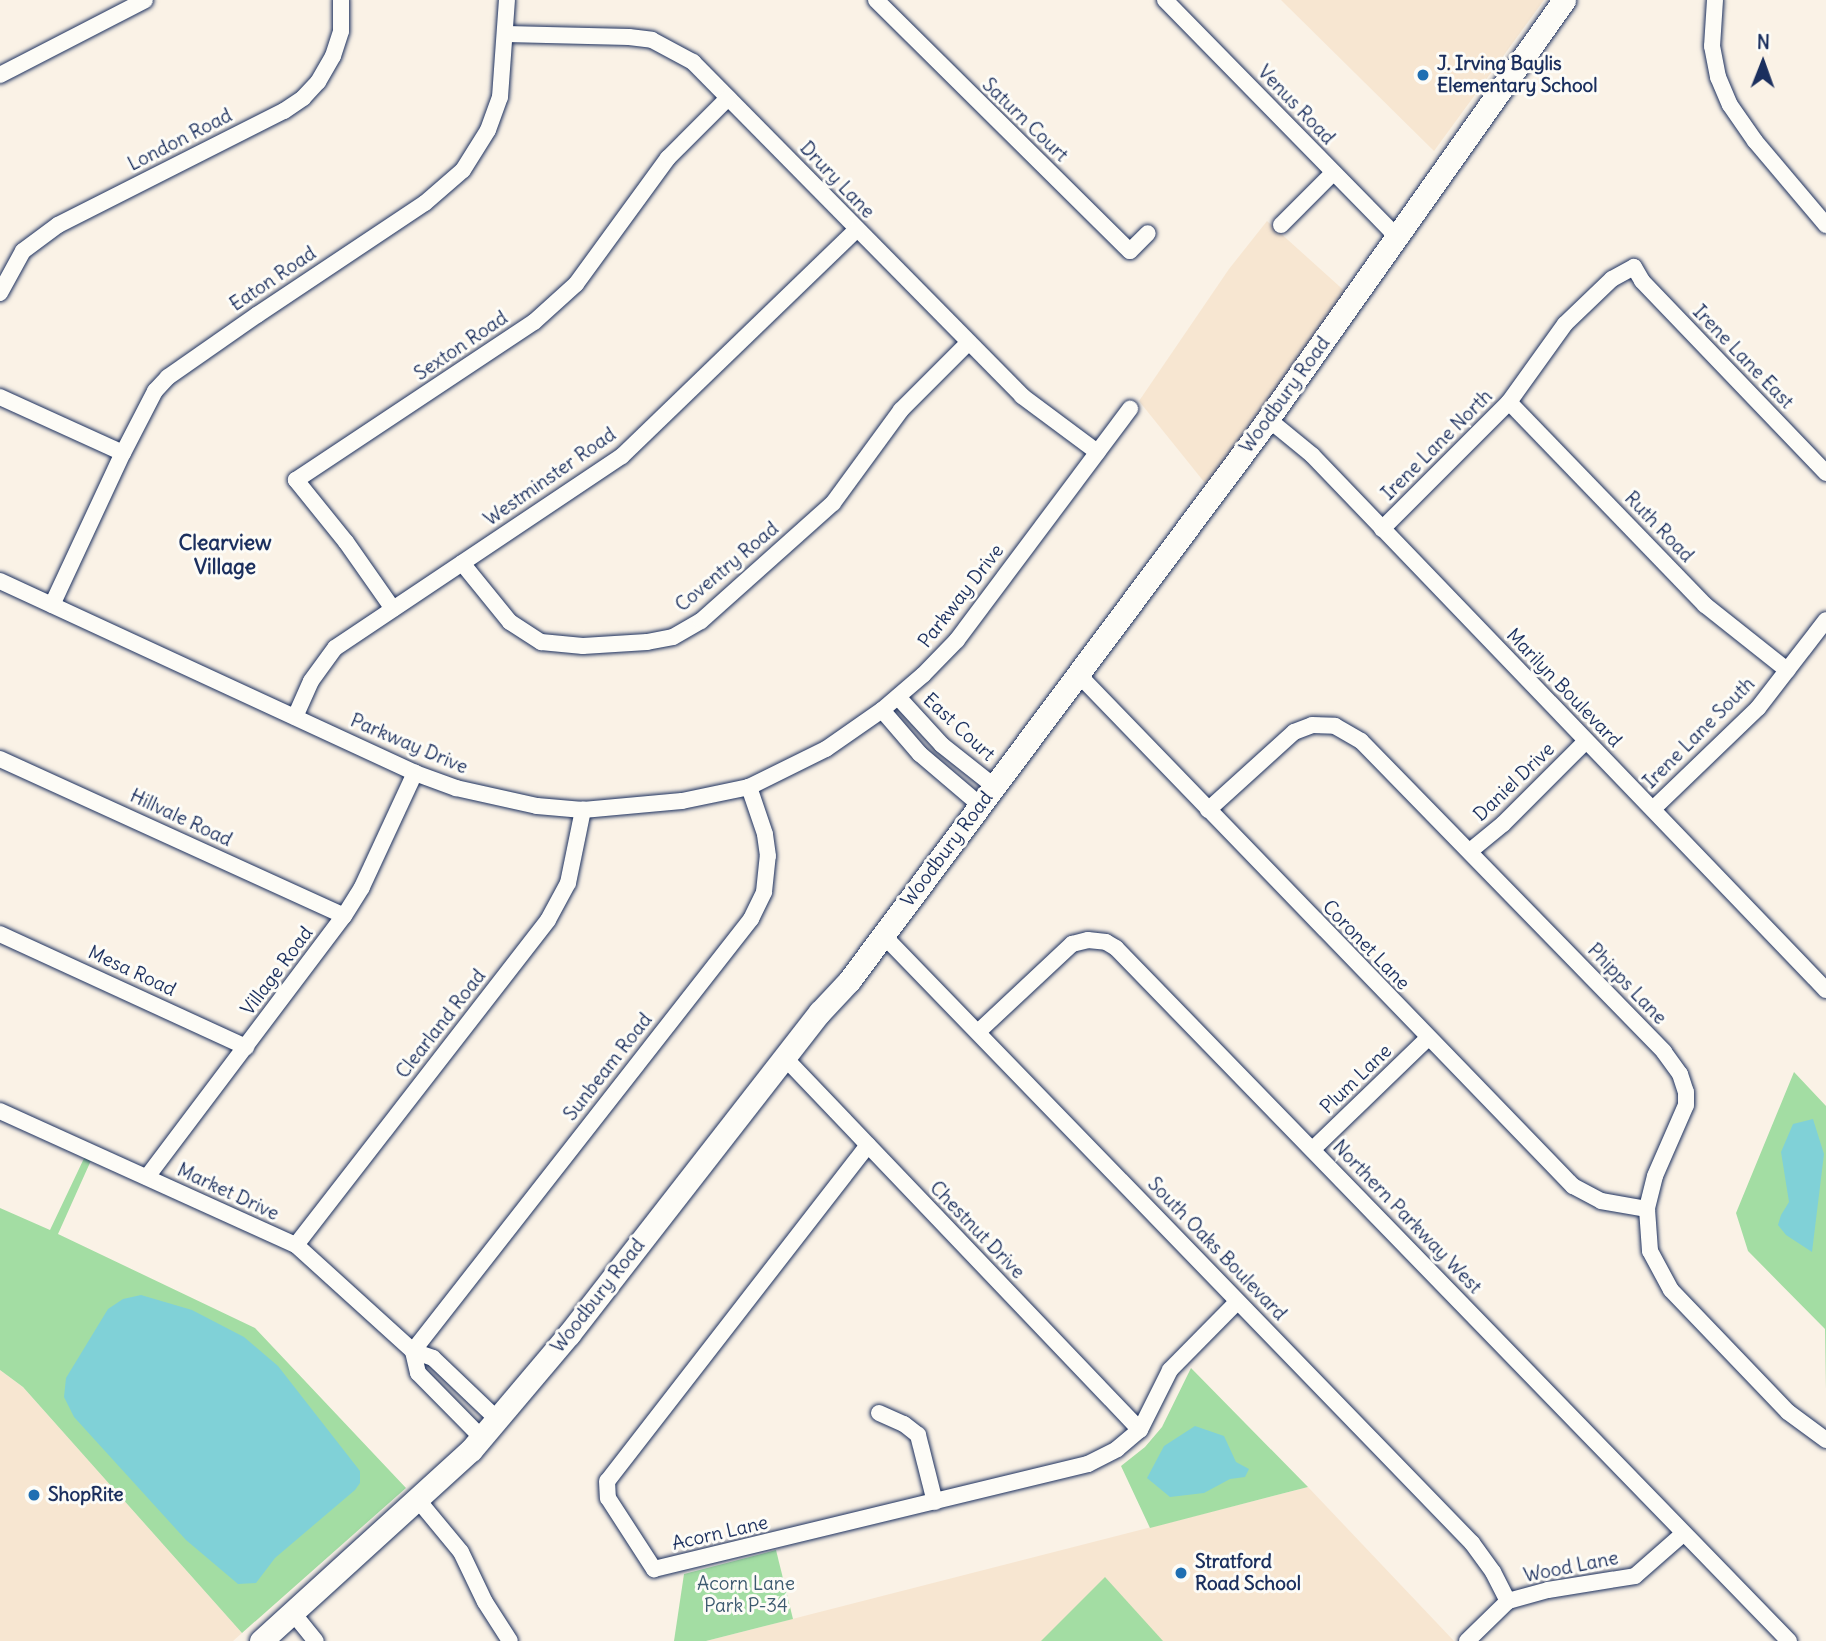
<!DOCTYPE html>
<style>
body{margin:0}
#map{position:relative;width:1826px;height:1641px;overflow:hidden;background:#faf2e6;font-family:Delius,sans-serif}
div>[style]{position:absolute}
[style*='--x']{left:calc(var(--x)*1px);top:calc(var(--y)*1px);width:calc(var(--w)*1px);rotate:calc(var(--a)*1deg)}
.built>*{inset:0;background:#f7e6d1}
.green>*{inset:0;background:#a3dda3}
.water>*{inset:0;background:#80d1d7}
.roads{filter:drop-shadow(0 0 2px #1b2f5e) drop-shadow(0 0 2px #1b2f5e)}
.minor>*{height:16px;margin:-8px;padding:0 8px;transform-origin:8px;border-radius:8px;background:#fdfcf7}
.secondary>*{height:23px;margin:-11.5px;padding:0 11.5px;transform-origin:11.5px;border-radius:11.5px;background:#fdfcf7}
.dots>*{width:19px;height:19px;translate:-50% -50%;box-sizing:border-box;border:4px solid #fdfcf7;border-radius:50%}
span{translate:-50% -50%;white-space:nowrap;text-align:center;line-height:1.15;-webkit-text-stroke:6px #fdfcf7;paint-order:stroke}
.poi-label{font-size:19px;color:#1b2f5e;font-weight:700}
.left{translate:0 -50%;text-align:left}
.street-label{font-size:19px;color:#1b2f5e}
.park-label{font-size:19px;color:#3d5a6f}
.neighbourhood-label{font-size:21px;color:#1b2f5e;font-weight:700}
.north{position:absolute;left:1728px;top:28px;width:70px;height:70px;-webkit-text-stroke:5px #fdfcf7;paint-order:stroke;rotate:1deg;font-size:19px;font-weight:700;line-height:28px;text-align:center;color:#1b2f5e}
.north::after{content:'';display:block;margin:auto;width:24px;height:32px;background:#1b2f5e;clip-path:polygon(50% 0,100% 100%,50% 72%,0 100%)}
</style>
<div id="map">
<div class="built">
<i style="clip-path:polygon(1281px 0,1544px 0,1434px 151px)"></i>
<i style="clip-path:polygon(1267px 221px,1349px 295px,1209px 488px,1139px 401px,1229px 269px)"></i>
<i style="clip-path:polygon(0 1370px,23px 1387px,242px 1633px,233px 1641px,0 1641px)"></i>
<i style="clip-path:polygon(1308px 1487px,1454px 1641px,706px 1641px)"></i>
</div>
<div class="green">
<i style="clip-path:polygon(1794px 1072px,1826px 1106px,1826px 1390px,1825px 1329px,1748px 1251px,1736px 1213px)"></i>
<i style="clip-path:polygon(87px 1152px,93px 1156px,58px 1234px,255px 1328px,406px 1488px,242px 1633px,23px 1387px,0 1370px,0 1208px,50px 1230px)"></i>
<i style="clip-path:polygon(1191px 1368px,1308px 1487px,1150px 1528px,1121px 1466px,1145px 1447px,1162px 1427px)"></i>
<i style="clip-path:polygon(776px 1550px,793px 1619px,706px 1641px,674px 1641px,684px 1574px)"></i>
<i style="clip-path:polygon(1105px 1577px,1163px 1641px,1041px 1641px)"></i>
</div>
<div class="water">
<i style="clip-path:polygon(1813px 1119px,1824px 1154px,1812px 1252px,1786px 1235px,1778px 1225px,1781px 1215px,1789px 1202px,1781px 1152px,1793px 1124px)"></i>
<i style="clip-path:polygon(141px 1295px,192px 1310px,244px 1337px,278px 1366px,360px 1471px,360px 1483px,355px 1490px,275px 1558px,256px 1583px,238px 1584px,186px 1540px,74px 1417px,64px 1397px,66px 1378px,108px 1309px,123px 1299px)"></i>
<i style="clip-path:polygon(1195px 1426px,1224px 1436px,1236px 1462px,1249px 1469px,1245px 1477px,1230px 1479px,1204px 1493px,1170px 1497px,1147px 1478px,1164px 1446px)"></i>
</div>
<div class="roads">
<div class="minor">
<i style="--x:876;--y:0;--w:357;--a:44.7"></i>
<i style="--x:1130;--y:251;--w:25;--a:-45"></i>
<i style="--x:1165;--y:0;--w:333;--a:45.6"></i>
<i style="--x:1715;--y:0;--w:46;--a:93.7"></i>
<i style="--x:1712;--y:46;--w:32;--a:79"></i>
<i style="--x:1718;--y:77;--w:30;--a:67"></i>
<i style="--x:1730;--y:105;--w:44;--a:55.2"></i>
<i style="--x:1755;--y:141;--w:110;--a:49.8"></i>
<i style="--x:506;--y:34;--w:123;--a:1.4"></i>
<i style="--x:629;--y:37;--w:23;--a:7"></i>
<i style="--x:652;--y:40;--w:47;--a:28.2"></i>
<i style="--x:693;--y:62;--w:469;--a:45.4"></i>
<i style="--x:1022;--y:396;--w:94;--a:36.7"></i>
<i style="--x:0;--y:75;--w:163;--a:-27.3"></i>
<i style="--x:1281;--y:225;--w:74;--a:-45"></i>
<i style="--x:0;--y:293;--w:48;--a:-61.3"></i>
<i style="--x:23;--y:251;--w:44;--a:-36.6"></i>
<i style="--x:58;--y:225;--w:253;--a:-26.8"></i>
<i style="--x:284;--y:111;--w:23;--a:-34"></i>
<i style="--x:303;--y:98;--w:22;--a:-47"></i>
<i style="--x:318;--y:82;--w:30;--a:-60"></i>
<i style="--x:333;--y:56;--w:26;--a:-72"></i>
<i style="--x:341;--y:31;--w:31;--a:-90"></i>
<i style="--x:0;--y:397;--w:135;--a:24.5"></i>
<i style="--x:1509;--y:402;--w:282;--a:46"></i>
<i style="--x:1705;--y:605;--w:105;--a:38.4"></i>
<i style="--x:1268;--y:419;--w:57;--a:39.3"></i>
<i style="--x:1312;--y:455;--w:742;--a:46.15"></i>
<i style="--x:1382;--y:529;--w:180;--a:-45"></i>
<i style="--x:1509;--y:402;--w:96;--a:-54.3"></i>
<i style="--x:1565;--y:324;--w:65;--a:-43.8"></i>
<i style="--x:1612;--y:279;--w:25;--a:-29"></i>
<i style="--x:1634;--y:267;--w:16;--a:60"></i>
<i style="--x:1642;--y:281;--w:266;--a:46.2"></i>
<i style="--x:462;--y:563;--w:76;--a:50.9"></i>
<i style="--x:510;--y:622;--w:37;--a:33"></i>
<i style="--x:541;--y:642;--w:42;--a:5.4"></i>
<i style="--x:583;--y:646;--w:64;--a:-3.6"></i>
<i style="--x:647;--y:642;--w:26;--a:-11"></i>
<i style="--x:673;--y:637;--w:32;--a:-30"></i>
<i style="--x:701;--y:621;--w:177;--a:-41.8"></i>
<i style="--x:833;--y:503;--w:115;--a:-53.8"></i>
<i style="--x:901;--y:410;--w:95;--a:-45"></i>
<i style="--x:0;--y:581;--w:457;--a:24.8"></i>
<i style="--x:415;--y:773;--w:44;--a:20.1"></i>
<i style="--x:456;--y:788;--w:83;--a:12.5"></i>
<i style="--x:537;--y:806;--w:46;--a:5"></i>
<i style="--x:583;--y:810;--w:99;--a:-5.2"></i>
<i style="--x:682;--y:801;--w:68;--a:-11.8"></i>
<i style="--x:749;--y:787;--w:86;--a:-26.3"></i>
<i style="--x:826;--y:749;--w:68;--a:-34.9"></i>
<i style="--x:882;--y:710;--w:54;--a:-40.5"></i>
<i style="--x:923;--y:675;--w:49;--a:-45.8"></i>
<i style="--x:957;--y:640;--w:289;--a:-53.2"></i>
<i style="--x:52;--y:605;--w:168;--a:-65"></i>
<i style="--x:123;--y:453;--w:70;--a:-62.7"></i>
<i style="--x:155;--y:391;--w:19;--a:-47"></i>
<i style="--x:168;--y:377;--w:108;--a:-34.9"></i>
<i style="--x:257;--y:315;--w:202;--a:-33.7"></i>
<i style="--x:425;--y:203;--w:50;--a:-41"></i>
<i style="--x:463;--y:170;--w:47;--a:-58"></i>
<i style="--x:488;--y:130;--w:35;--a:-70"></i>
<i style="--x:500;--y:97;--w:97;--a:-85.9"></i>
<i style="--x:393;--y:609;--w:82;--a:-125"></i>
<i style="--x:346;--y:542;--w:80;--a:-128.9"></i>
<i style="--x:296;--y:480;--w:286;--a:-33.6"></i>
<i style="--x:534;--y:322;--w:57;--a:-42.1"></i>
<i style="--x:576;--y:284;--w:156;--a:-53.9"></i>
<i style="--x:668;--y:158;--w:85;--a:-45"></i>
<i style="--x:1077;--y:673;--w:714;--a:45.97"></i>
<i style="--x:1573;--y:1186;--w:32;--a:28"></i>
<i style="--x:1601;--y:1201;--w:47;--a:9.9"></i>
<i style="--x:898;--y:697;--w:65;--a:47.5"></i>
<i style="--x:942;--y:745;--w:66;--a:38.3"></i>
<i style="--x:882;--y:710;--w:58;--a:49.2"></i>
<i style="--x:920;--y:754;--w:79;--a:40.4"></i>
<i style="--x:295;--y:717;--w:39;--a:-66"></i>
<i style="--x:311;--y:681;--w:41;--a:-54"></i>
<i style="--x:335;--y:648;--w:345;--a:-33.8"></i>
<i style="--x:622;--y:456;--w:325;--a:-44"></i>
<i style="--x:0;--y:759;--w:378;--a:24.5"></i>
<i style="--x:1653;--y:809;--w:146;--a:-43.9"></i>
<i style="--x:1758;--y:708;--w:111;--a:-52.3"></i>
<i style="--x:1208;--y:810;--w:116;--a:-42.2"></i>
<i style="--x:1294;--y:732;--w:19;--a:-21"></i>
<i style="--x:1312;--y:725;--w:23;--a:2"></i>
<i style="--x:1335;--y:726;--w:30;--a:30"></i>
<i style="--x:1361;--y:741;--w:434;--a:45.7"></i>
<i style="--x:1664;--y:1052;--w:27;--a:54"></i>
<i style="--x:1680;--y:1074;--w:19;--a:72"></i>
<i style="--x:1686;--y:1092;--w:13;--a:90"></i>
<i style="--x:1686;--y:1105;--w:77;--a:113.6"></i>
<i style="--x:1655;--y:1176;--w:34;--a:104"></i>
<i style="--x:1647;--y:1209;--w:42;--a:85.9"></i>
<i style="--x:1650;--y:1251;--w:44;--a:61.7"></i>
<i style="--x:1671;--y:1290;--w:169;--a:46.2"></i>
<i style="--x:1788;--y:1412;--w:47;--a:36.4"></i>
<i style="--x:1470;--y:851;--w:43;--a:-39.3"></i>
<i style="--x:1503;--y:824;--w:117;--a:-45"></i>
<i style="--x:0;--y:934;--w:271;--a:24.7"></i>
<i style="--x:883;--y:935;--w:847;--a:45.91"></i>
<i style="--x:1472;--y:1543;--w:36;--a:54"></i>
<i style="--x:1493;--y:1572;--w:33;--a:63"></i>
<i style="--x:978;--y:1032;--w:129;--a:-43.1"></i>
<i style="--x:1072;--y:944;--w:16;--a:-14"></i>
<i style="--x:1088;--y:940;--w:18;--a:6"></i>
<i style="--x:1106;--y:942;--w:12;--a:31"></i>
<i style="--x:1116;--y:948;--w:966;--a:45.84"></i>
<i style="--x:785;--y:1058;--w:514;--a:46.34"></i>
<i style="--x:0;--y:1111;--w:325;--a:24.4"></i>
<i style="--x:296;--y:1245;--w:158;--a:42.2"></i>
<i style="--x:413;--y:1351;--w:21;--a:19"></i>
<i style="--x:433;--y:1358;--w:88;--a:43.6"></i>
<i style="--x:868;--y:1145;--w:425;--a:127.8"></i>
<i style="--x:607;--y:1481;--w:17;--a:87"></i>
<i style="--x:608;--y:1498;--w:85;--a:57.1"></i>
<i style="--x:654;--y:1569;--w:447;--a:-13.6"></i>
<i style="--x:1088;--y:1464;--w:33;--a:-27"></i>
<i style="--x:1117;--y:1449;--w:30;--a:-40"></i>
<i style="--x:1140;--y:1430;--w:67;--a:-63.4"></i>
<i style="--x:1170;--y:1370;--w:95;--a:-45.4"></i>
<i style="--x:1313;--y:1149;--w:158;--a:-44"></i>
<i style="--x:147;--y:1177;--w:327;--a:-53"></i>
<i style="--x:344;--y:916;--w:34;--a:-58"></i>
<i style="--x:362;--y:887;--w:126;--a:-65.1"></i>
<i style="--x:296;--y:1245;--w:411;--a:-52.2"></i>
<i style="--x:548;--y:920;--w:42;--a:-61.6"></i>
<i style="--x:568;--y:883;--w:75;--a:-78.4"></i>
<i style="--x:879;--y:1413;--w:27;--a:24"></i>
<i style="--x:904;--y:1424;--w:18;--a:38"></i>
<i style="--x:918;--y:1435;--w:69;--a:75.8"></i>
<i style="--x:482;--y:1438;--w:91;--a:-134.6"></i>
<i style="--x:418;--y:1373;--w:23;--a:-103"></i>
<i style="--x:413;--y:1351;--w:549;--a:-51.96"></i>
<i style="--x:751;--y:919;--w:30;--a:-64"></i>
<i style="--x:764;--y:892;--w:36;--a:-84"></i>
<i style="--x:768;--y:856;--w:22;--a:-98"></i>
<i style="--x:765;--y:834;--w:50;--a:-108.8"></i>
<i style="--x:418;--y:1500;--w:67;--a:50.4"></i>
<i style="--x:461;--y:1552;--w:55;--a:64.4"></i>
<i style="--x:485;--y:1602;--w:46;--a:57.3"></i>
<i style="--x:293;--y:1613;--w:36;--a:51"></i>
<i style="--x:1467;--y:1641;--w:57;--a:-44.3"></i>
<i style="--x:1508;--y:1601;--w:41;--a:-15.4"></i>
<i style="--x:1548;--y:1590;--w:88;--a:-9.1"></i>
<i style="--x:1635;--y:1576;--w:64;--a:-41.2"></i>
</div>
<div class="secondary">
<i style="--x:261;--y:1641;--w:284;--a:-42.3"></i>
<i style="--x:471;--y:1450;--w:152;--a:-49.8"></i>
<i style="--x:569;--y:1334;--w:408;--a:-52.1"></i>
<i style="--x:820;--y:1012;--w:42;--a:-46.9"></i>
<i style="--x:849;--y:981;--w:684;--a:-53.26"></i>
<i style="--x:1258;--y:433;--w:530;--a:-54.75"></i>
</div>
</div>
<div class="dots">
<i style="left:1423px;top:75px;background:#1f6fb2"></i>
<i style="left:34px;top:1495px;background:#1f6fb2"></i>
<i style="left:1181px;top:1573px;background:#1f6fb2"></i>
</div>
<div class="poi-label">
<span class="left" style="left:1437px;top:75px">J. Irving Baylis<br>Elementary School</span>
<span class="left" style="left:48px;top:1495px">ShopRite</span>
<span class="left" style="left:1195px;top:1573px">Stratford<br>Road School</span>
</div>
<div class="street-label">
<span style="left:1296px;top:105px;rotate:46deg">Venus Road</span>
<span style="left:1025px;top:120px;rotate:44deg">Saturn Court</span>
<span style="left:180px;top:140px;rotate:-27deg">London Road</span>
<span style="left:837px;top:180px;rotate:46deg">Drury Lane</span>
<span style="left:273px;top:279px;rotate:-34deg">Eaton Road</span>
<span style="left:461px;top:346px;rotate:-34deg">Sexton Road</span>
<span style="left:1743px;top:357px;rotate:46deg">Irene Lane East</span>
<span style="left:1285px;top:395px;rotate:-54deg">Woodbury Road</span>
<span style="left:1437px;top:445px;rotate:-45deg">Irene Lane North</span>
<span style="left:550px;top:477px;rotate:-35deg">Westminster Road</span>
<span style="left:1659px;top:527px;rotate:46deg">Ruth Road</span>
<span style="left:727px;top:567px;rotate:-40deg">Coventry Road</span>
<span style="left:961px;top:596px;rotate:-52deg">Parkway Drive</span>
<span style="left:1564px;top:688px;rotate:46deg">Marilyn Boulevard</span>
<span style="left:959px;top:727px;rotate:43deg">East Court</span>
<span style="left:1699px;top:733px;rotate:-45deg">Irene Lane South</span>
<span style="left:409px;top:744px;rotate:23deg">Parkway Drive</span>
<span style="left:1514px;top:782px;rotate:-44deg">Daniel Drive</span>
<span style="left:181px;top:818px;rotate:25deg">Hillvale Road</span>
<span style="left:947px;top:849px;rotate:-53deg">Woodbury Road</span>
<span style="left:1366px;top:945px;rotate:46deg">Coronet Lane</span>
<span style="left:132px;top:971px;rotate:25deg">Mesa Road</span>
<span style="left:277px;top:971px;rotate:-53deg">Village Road</span>
<span style="left:1627px;top:984px;rotate:46deg">Phipps Lane</span>
<span style="left:441px;top:1024px;rotate:-52deg">Clearland Road</span>
<span style="left:608px;top:1067px;rotate:-52deg">Sunbeam Road</span>
<span style="left:1356px;top:1079px;rotate:-44deg">Plum Lane</span>
<span style="left:228px;top:1192px;rotate:25deg">Market Drive</span>
<span style="left:1407px;top:1217px;rotate:46deg">Northern Parkway West</span>
<span style="left:977px;top:1230px;rotate:46deg">Chestnut Drive</span>
<span style="left:1217px;top:1249px;rotate:46deg">South Oaks Boulevard</span>
<span style="left:598px;top:1296px;rotate:-52deg">Woodbury Road</span>
<span style="left:720px;top:1533px;rotate:-13deg">Acorn Lane</span>
<span style="left:1571px;top:1567px;rotate:-11deg">Wood Lane</span>
</div>
<div class="park-label">
<span style="left:746px;top:1595px">Acorn Lane<br>Park P-34</span>
</div>
<div class="neighbourhood-label">
<span style="left:225px;top:555px">Clearview<br>Village</span>
</div>
<div class="north">N</div>
</div>
